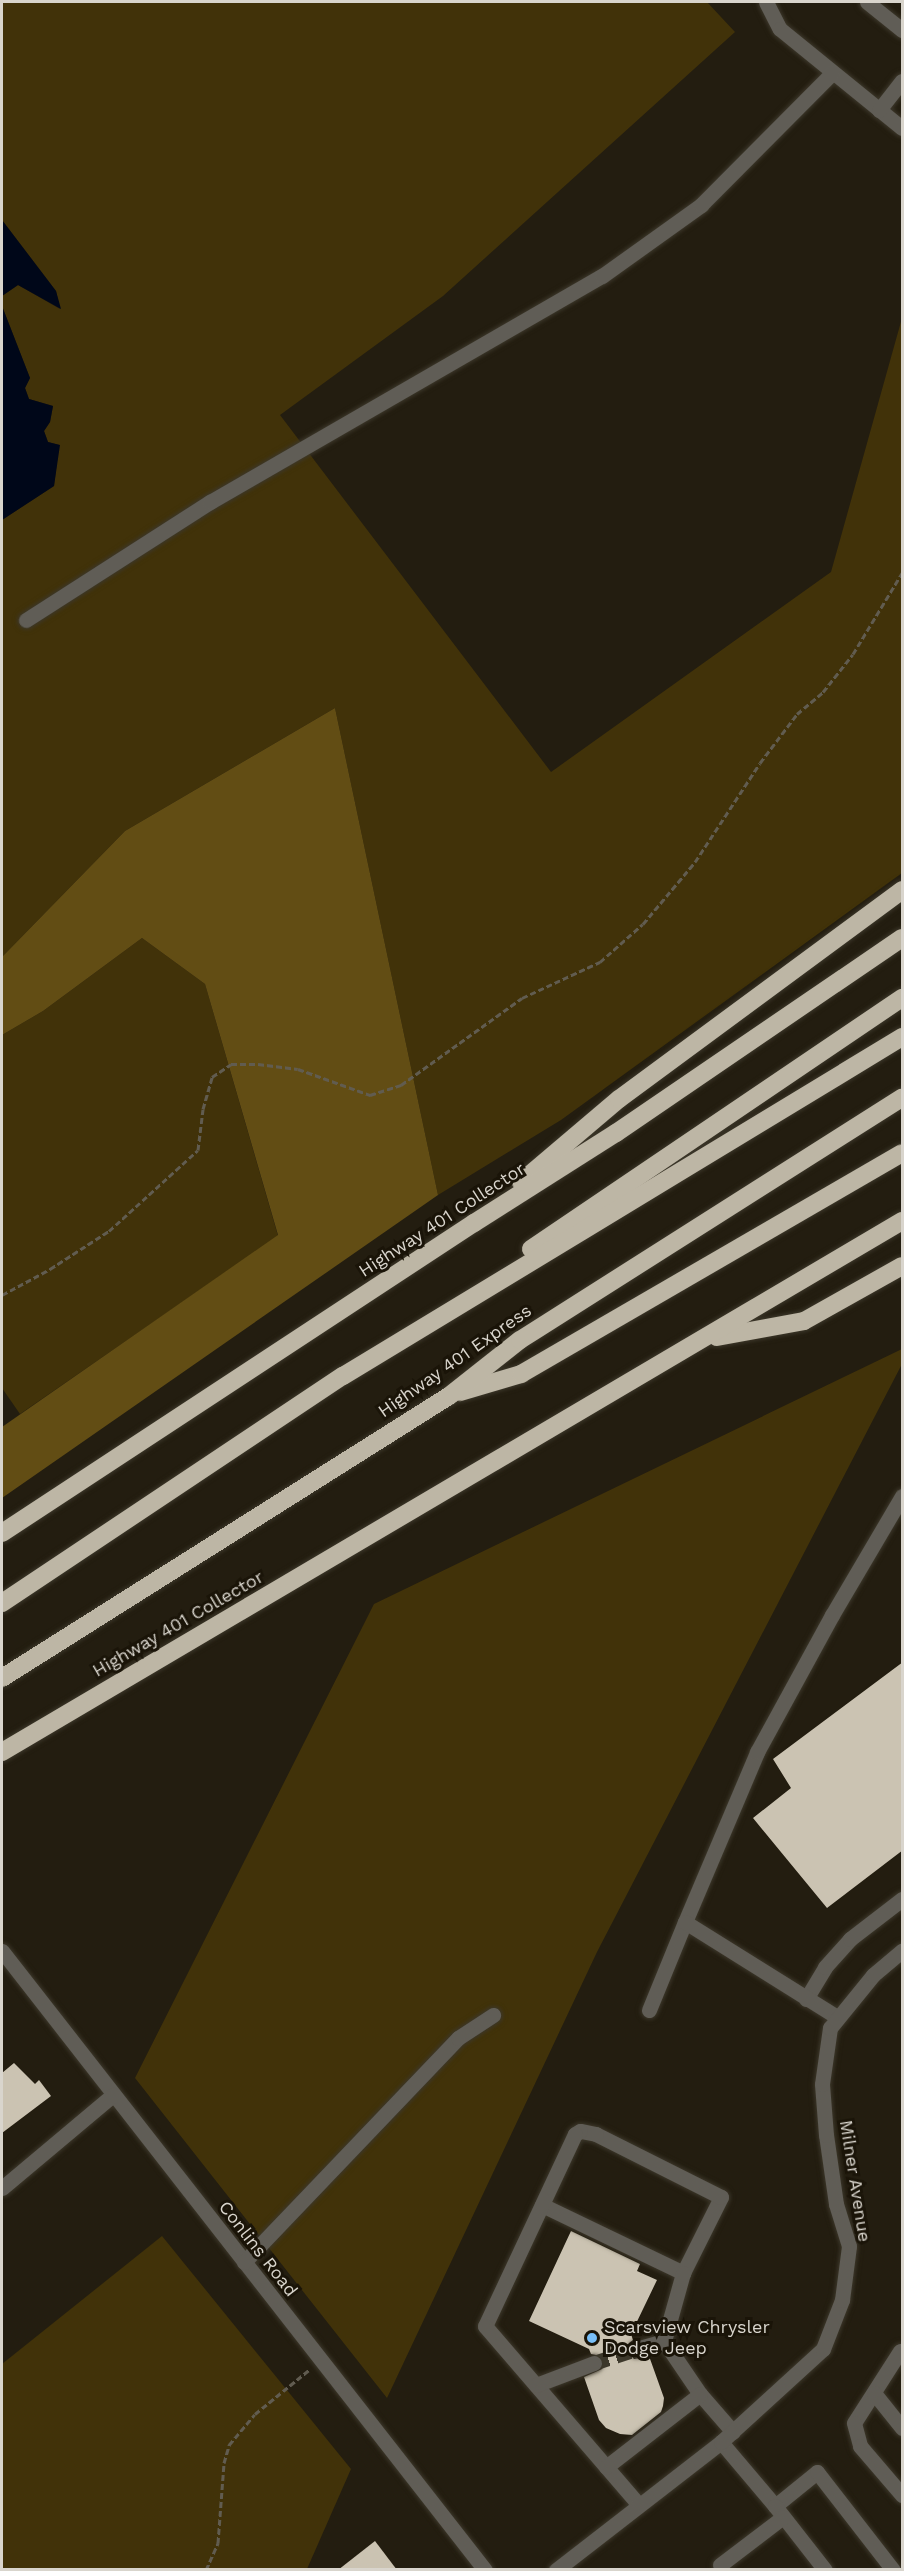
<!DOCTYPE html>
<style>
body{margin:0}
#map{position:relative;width:904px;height:2571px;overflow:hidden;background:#231d10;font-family:"Work Sans",sans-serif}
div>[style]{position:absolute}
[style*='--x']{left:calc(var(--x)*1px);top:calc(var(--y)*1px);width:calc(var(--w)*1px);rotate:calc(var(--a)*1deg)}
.green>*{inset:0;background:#413209}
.forest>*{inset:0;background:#624d14}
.water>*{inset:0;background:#000719}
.building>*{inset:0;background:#cbc3b2}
.minor-tunnel>*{height:15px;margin-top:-7.5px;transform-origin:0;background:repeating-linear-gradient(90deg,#3e392c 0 15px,transparent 0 23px)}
.path>*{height:3px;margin-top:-1.5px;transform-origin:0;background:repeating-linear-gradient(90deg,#615c50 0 6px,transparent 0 9px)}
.roads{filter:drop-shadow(0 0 2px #3c372a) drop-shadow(0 0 2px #3c372a)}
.minor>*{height:15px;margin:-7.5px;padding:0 7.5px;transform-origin:7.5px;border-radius:7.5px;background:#605d56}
.highway>*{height:18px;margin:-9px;padding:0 9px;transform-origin:9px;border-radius:9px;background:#bdb6a5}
.dots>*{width:16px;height:16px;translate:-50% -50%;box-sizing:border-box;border:3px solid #1a1408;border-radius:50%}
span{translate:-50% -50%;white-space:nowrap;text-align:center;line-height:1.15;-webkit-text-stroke:6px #1a1408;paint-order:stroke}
.street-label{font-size:18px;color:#d9d5cd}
.poi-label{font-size:18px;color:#d9d5cd}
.left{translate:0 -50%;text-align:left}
.frame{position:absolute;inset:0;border:3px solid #d9d5cd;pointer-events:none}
</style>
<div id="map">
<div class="green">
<i style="clip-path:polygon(2px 2px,707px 2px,735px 32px,443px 296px,280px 415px,551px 772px,831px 572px,902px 318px,902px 873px,561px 1120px,438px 1195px,335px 708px,125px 831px,2px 957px,2px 520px,54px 486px,59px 445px,48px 442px,44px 431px,50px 422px,53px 406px,29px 399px,25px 388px,30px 378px,2px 306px,2px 296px,18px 285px,60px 309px,56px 291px,2px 220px)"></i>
<i style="clip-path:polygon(142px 938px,205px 984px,278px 1236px,20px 1414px,2px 1388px,2px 1035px,43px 1011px)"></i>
<i style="clip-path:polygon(902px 1349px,902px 1364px,597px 1952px,387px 2398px,135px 2078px,374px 1604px)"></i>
<i style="clip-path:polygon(162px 2236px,351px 2469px,307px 2569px,2px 2569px,2px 2364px)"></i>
</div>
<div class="forest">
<i style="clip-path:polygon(335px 708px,438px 1195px,2px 1498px,2px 1427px,278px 1235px,205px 984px,142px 938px,43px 1011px,2px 1035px,2px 957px,125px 831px)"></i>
</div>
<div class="water">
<i style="clip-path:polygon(2px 220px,56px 291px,61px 309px,18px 285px,2px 296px)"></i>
<i style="clip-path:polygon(2px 306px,30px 378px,25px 388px,29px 399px,53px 406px,50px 422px,44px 431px,48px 442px,60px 445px,54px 486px,2px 520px)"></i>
</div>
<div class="building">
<i style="clip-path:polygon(903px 1662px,903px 1850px,827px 1908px,753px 1818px,791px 1788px,773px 1759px)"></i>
<i style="clip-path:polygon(14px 2063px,35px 2084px,39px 2080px,51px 2096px,2px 2133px,2px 2073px)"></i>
<i style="clip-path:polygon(571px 2231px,640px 2264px,637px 2271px,657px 2280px,631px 2334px,633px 2340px,629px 2343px,627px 2351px,634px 2359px,649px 2356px,664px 2398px,663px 2406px,661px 2412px,632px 2435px,620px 2434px,606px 2428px,599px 2420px,584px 2377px,602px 2369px,604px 2364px,601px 2356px,591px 2354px,589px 2349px,529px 2321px)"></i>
<i style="clip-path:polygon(375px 2541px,397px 2570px,338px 2570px)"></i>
</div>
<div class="minor-tunnel">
<i style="--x:594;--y:2363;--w:44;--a:-18.4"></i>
</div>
<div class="path">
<i style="--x:2;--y:1295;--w:55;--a:-28.4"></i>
<i style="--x:50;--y:1269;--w:70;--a:-32.8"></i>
<i style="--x:109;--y:1231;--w:120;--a:-42.3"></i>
<i style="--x:198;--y:1150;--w:41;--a:-83"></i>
<i style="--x:203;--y:1109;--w:33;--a:-74"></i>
<i style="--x:212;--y:1077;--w:23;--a:-34"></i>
<i style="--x:231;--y:1064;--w:27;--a:0"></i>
<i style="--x:258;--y:1064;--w:40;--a:7.1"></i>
<i style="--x:298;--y:1069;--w:77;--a:19.9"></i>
<i style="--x:370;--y:1095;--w:33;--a:-18"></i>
<i style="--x:401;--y:1085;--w:149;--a:-35.7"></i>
<i style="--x:522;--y:998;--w:86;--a:-24.8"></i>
<i style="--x:600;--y:962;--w:57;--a:-41.5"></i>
<i style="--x:643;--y:924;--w:81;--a:-50"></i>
<i style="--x:695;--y:862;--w:118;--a:-56.7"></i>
<i style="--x:760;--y:763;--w:61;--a:-52.9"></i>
<i style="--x:797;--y:714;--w:34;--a:-40"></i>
<i style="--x:823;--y:692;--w:48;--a:-51.7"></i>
<i style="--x:853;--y:654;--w:95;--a:-58.8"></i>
<i style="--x:206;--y:2570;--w:30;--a:-66"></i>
<i style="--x:218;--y:2543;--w:80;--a:-85.7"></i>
<i style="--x:224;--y:2463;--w:19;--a:-74"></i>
<i style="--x:229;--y:2445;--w:40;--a:-50"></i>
<i style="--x:255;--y:2414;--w:70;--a:-39.2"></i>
</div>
<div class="roads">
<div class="minor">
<i style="--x:766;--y:2;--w:30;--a:63"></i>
<i style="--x:780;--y:29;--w:157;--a:39.1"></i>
<i style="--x:867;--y:2;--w:45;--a:38.7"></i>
<i style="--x:879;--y:110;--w:37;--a:-52"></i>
<i style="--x:26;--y:620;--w:219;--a:-32.7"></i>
<i style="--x:210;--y:502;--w:452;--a:-30"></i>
<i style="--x:602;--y:276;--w:122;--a:-35.6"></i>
<i style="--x:701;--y:205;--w:186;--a:-45.2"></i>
<i style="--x:685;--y:1922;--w:185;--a:-67"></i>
<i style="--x:757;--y:1752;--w:156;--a:-61.3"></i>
<i style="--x:832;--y:1615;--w:138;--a:-59.5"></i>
<i style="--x:2;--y:1951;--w:785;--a:52.04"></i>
<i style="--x:806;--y:1999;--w:37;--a:-59"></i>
<i style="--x:825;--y:1967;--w:38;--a:-48"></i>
<i style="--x:850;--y:1939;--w:66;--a:-37.6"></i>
<i style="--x:649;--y:2010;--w:95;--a:-67.8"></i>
<i style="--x:685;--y:1922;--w:179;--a:32"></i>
<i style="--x:2;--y:2188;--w:145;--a:-40"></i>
<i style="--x:542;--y:2205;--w:157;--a:25.7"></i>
<i style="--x:683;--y:2273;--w:85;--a:-63.4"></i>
<i style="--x:721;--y:2197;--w:140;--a:-153.3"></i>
<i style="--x:596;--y:2134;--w:16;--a:-169"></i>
<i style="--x:580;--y:2131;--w:6;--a:149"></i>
<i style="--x:575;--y:2134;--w:212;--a:115.1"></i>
<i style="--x:485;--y:2326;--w:235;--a:49.3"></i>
<i style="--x:244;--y:2262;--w:310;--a:-46.3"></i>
<i style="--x:458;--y:2038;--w:42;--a:-33.3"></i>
<i style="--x:683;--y:2273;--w:71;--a:105.6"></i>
<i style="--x:664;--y:2341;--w:64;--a:55.8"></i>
<i style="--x:700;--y:2394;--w:50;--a:49"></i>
<i style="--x:636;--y:2349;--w:29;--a:-16"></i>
<i style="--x:900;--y:2351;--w:85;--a:122.6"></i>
<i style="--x:854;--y:2423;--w:24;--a:75"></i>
<i style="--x:860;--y:2446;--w:65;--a:49.4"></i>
<i style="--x:536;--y:2385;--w:62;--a:-20.8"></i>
<i style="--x:874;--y:2393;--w:45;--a:51.3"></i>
<i style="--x:721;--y:2442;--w:84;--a:49.8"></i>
<i style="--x:775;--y:2506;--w:54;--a:-39"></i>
<i style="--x:817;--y:2472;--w:124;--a:52.2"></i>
<i style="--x:606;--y:2467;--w:119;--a:-37.8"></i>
<i style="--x:775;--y:2506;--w:81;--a:52"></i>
<i style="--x:720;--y:2565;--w:79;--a:-37.3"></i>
<i style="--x:556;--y:2570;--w:209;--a:-37.8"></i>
<i style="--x:721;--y:2442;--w:138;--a:-42.4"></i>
<i style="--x:823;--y:2349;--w:53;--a:-68.8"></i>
<i style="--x:842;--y:2300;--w:54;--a:-82.6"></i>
<i style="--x:849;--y:2246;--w:44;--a:-107.2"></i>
<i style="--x:836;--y:2204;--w:70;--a:-98.2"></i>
<i style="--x:826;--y:2135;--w:51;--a:-94.5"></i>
<i style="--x:822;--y:2084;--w:57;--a:-81.9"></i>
<i style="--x:830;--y:2028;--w:68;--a:-50.9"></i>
<i style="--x:873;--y:1975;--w:38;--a:-40"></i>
</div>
<div class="highway">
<i style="--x:521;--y:1182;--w:128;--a:-40.3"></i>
<i style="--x:619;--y:1099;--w:352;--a:-36.4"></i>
<i style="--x:531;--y:1249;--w:448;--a:-34.1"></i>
<i style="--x:717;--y:1337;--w:88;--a:-10.4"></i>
<i style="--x:804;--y:1321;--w:112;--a:-29.3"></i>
<i style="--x:460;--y:1392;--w:64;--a:-16.4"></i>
<i style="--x:521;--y:1374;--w:440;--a:-30.1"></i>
<i style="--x:2;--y:1533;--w:565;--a:-33.3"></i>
<i style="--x:474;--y:1223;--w:168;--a:-32.4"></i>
<i style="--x:616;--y:1133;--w:346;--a:-34.3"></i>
<i style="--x:2;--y:1603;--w:410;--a:-33.7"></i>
<i style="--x:343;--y:1376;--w:654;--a:-31.23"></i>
<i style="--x:2;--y:1678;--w:529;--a:-32.25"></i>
<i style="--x:449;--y:1396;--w:90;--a:-38.3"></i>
<i style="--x:520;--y:1340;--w:452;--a:-32.4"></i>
<i style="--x:2;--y:1752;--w:1045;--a:-30.54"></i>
</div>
</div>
<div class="dots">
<i style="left:592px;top:2338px;background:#79bff8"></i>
</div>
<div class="street-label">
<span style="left:442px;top:1220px;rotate:-33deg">Highway 401 Collector</span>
<span style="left:455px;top:1361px;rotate:-35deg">Highway 401 Express</span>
<span style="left:178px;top:1624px;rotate:-30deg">Highway 401 Collector</span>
<span style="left:855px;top:2181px;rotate:81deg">Milner Avenue</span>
<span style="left:258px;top:2249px;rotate:52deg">Conlins Road</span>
</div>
<div class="poi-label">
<span class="left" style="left:604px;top:2338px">Scarsview Chrysler<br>Dodge Jeep</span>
</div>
<div class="frame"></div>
</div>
